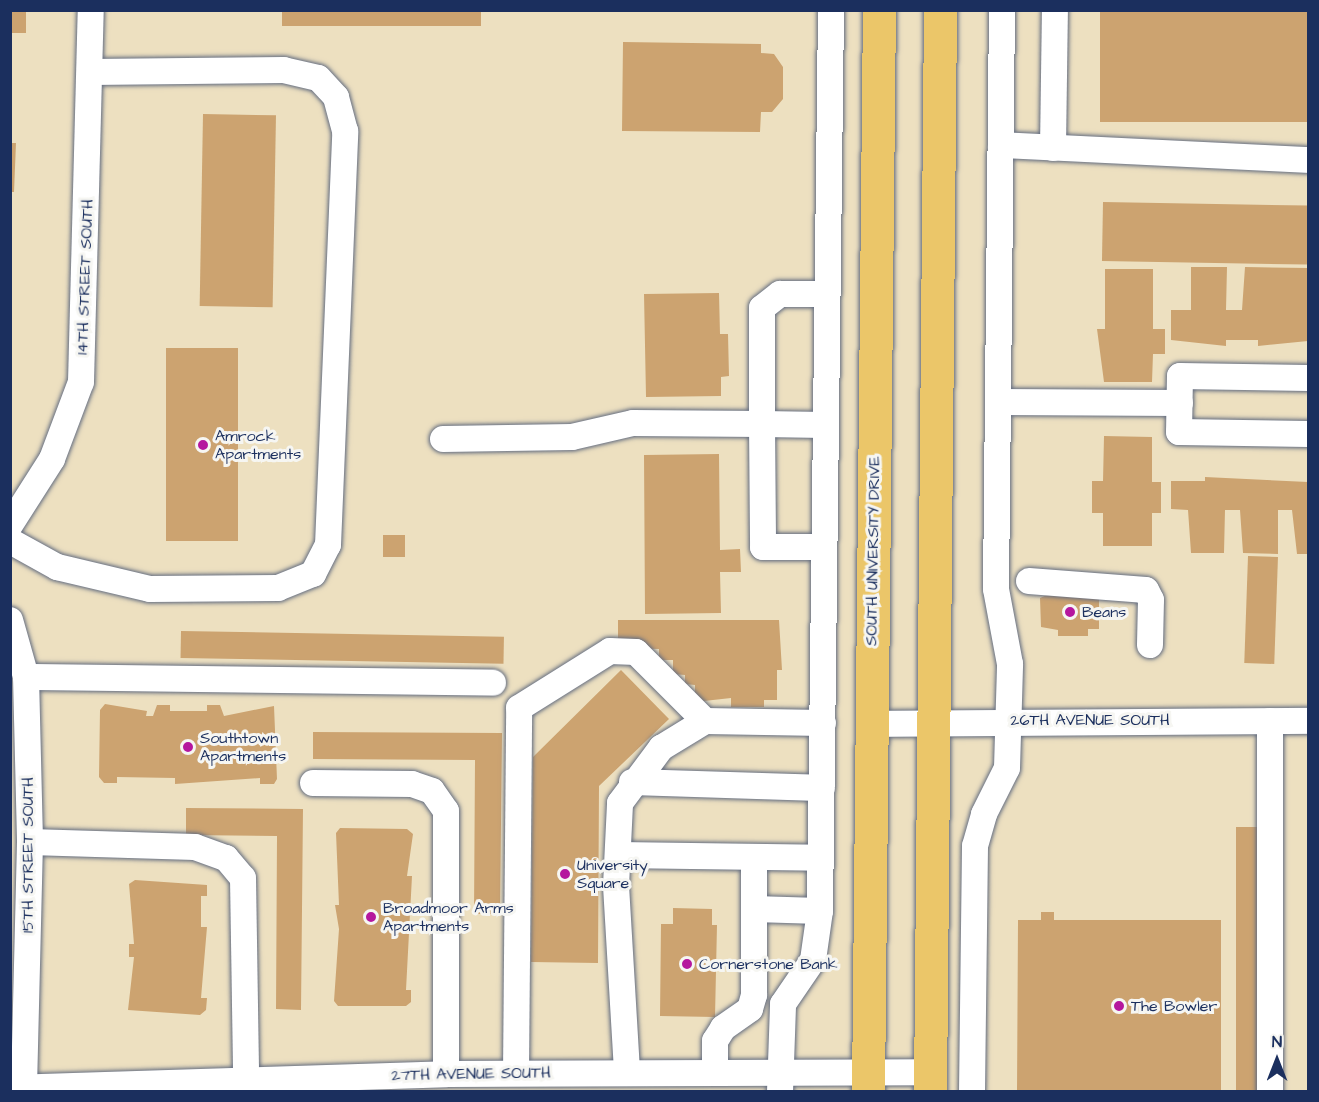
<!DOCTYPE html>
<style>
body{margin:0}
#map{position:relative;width:1319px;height:1102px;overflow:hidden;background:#ede0c0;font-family:"Architects Daughter",sans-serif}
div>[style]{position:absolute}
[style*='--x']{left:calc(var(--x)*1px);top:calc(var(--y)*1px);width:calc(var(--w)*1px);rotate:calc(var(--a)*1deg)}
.building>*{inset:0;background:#cca370;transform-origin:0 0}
.roads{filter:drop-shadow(0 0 2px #646d80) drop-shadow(0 0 2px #646d80)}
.minor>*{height:26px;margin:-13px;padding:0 13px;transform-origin:13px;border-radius:13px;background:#fff}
.major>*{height:33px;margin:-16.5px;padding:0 16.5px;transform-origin:16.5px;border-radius:16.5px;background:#ebc669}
.dots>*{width:16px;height:16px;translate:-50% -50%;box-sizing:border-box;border:3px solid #f6f6f2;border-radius:50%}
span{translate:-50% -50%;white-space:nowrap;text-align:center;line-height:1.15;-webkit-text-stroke:6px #f6f6f2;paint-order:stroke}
.street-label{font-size:16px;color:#1b2f5e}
.poi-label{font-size:16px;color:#1b2f5e}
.left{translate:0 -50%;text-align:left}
.frame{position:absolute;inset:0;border:12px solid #1b2f5e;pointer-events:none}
.north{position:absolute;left:1247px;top:1030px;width:60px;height:60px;-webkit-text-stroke:4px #f6f6f2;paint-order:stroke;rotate:0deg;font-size:16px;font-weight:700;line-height:24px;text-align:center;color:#1b2f5e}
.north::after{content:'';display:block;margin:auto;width:21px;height:27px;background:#1b2f5e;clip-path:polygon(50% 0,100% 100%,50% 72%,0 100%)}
</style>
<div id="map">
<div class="building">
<i style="left:10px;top:10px;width:16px;height:23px"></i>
<i style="left:282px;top:10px;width:199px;height:16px"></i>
<i style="left:1100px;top:10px;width:208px;height:112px"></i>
<i style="clip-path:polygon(623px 42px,761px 44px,761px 53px,774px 54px,783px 67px,783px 99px,772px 112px,761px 112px,760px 132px,622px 131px)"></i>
<i style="left:203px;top:114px;width:73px;height:192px;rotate:1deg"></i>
<i style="clip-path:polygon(10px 143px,16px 143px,14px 192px,10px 192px)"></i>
<i style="left:1103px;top:202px;width:205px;height:59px;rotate:1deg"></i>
<i style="clip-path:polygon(1191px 267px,1227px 267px,1226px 310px,1242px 310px,1245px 267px,1308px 268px,1308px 341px,1258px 346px,1258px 340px,1226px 340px,1226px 346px,1171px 340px,1171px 310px,1191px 310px)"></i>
<i style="clip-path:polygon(1105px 269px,1153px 269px,1153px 329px,1165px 329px,1165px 354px,1153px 354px,1152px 382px,1104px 382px,1097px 329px,1105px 329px)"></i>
<i style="clip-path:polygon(719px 293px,720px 334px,728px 334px,729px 376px,721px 377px,721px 396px,646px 397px,644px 294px)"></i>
<i style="left:238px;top:348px;width:193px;height:72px;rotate:90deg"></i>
<i style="clip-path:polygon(1104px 436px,1152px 437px,1152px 482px,1161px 482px,1161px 513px,1152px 513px,1152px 546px,1103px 546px,1103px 513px,1092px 513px,1092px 481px,1103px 481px)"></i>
<i style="clip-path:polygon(719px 454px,720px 550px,740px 549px,741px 572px,720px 572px,721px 613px,645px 614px,644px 455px)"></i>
<i style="clip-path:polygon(1205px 477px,1308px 482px,1308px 554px,1297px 554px,1292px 510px,1278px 510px,1278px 554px,1243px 553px,1240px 510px,1225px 510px,1224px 553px,1191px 553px,1188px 510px,1171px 509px,1171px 481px,1205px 481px)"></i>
<i style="left:383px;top:535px;width:22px;height:22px"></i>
<i style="left:1248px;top:556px;width:30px;height:107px;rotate:2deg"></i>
<i style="clip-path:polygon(1047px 595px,1099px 595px,1099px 629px,1088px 629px,1088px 636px,1058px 636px,1058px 630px,1041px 627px,1040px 598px)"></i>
<i style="clip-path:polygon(618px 620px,779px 620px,782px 670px,777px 670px,777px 700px,764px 700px,764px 707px,731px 707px,731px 698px,695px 702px,695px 685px,685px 684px,685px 675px,673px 674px,673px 660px,659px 660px,659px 649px,618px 648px)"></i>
<i style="left:181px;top:631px;width:323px;height:27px;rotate:1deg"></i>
<i style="clip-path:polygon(621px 670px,669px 719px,599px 786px,598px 963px,531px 962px,533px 757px)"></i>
<i style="clip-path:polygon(105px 704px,147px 711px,146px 716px,153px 716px,157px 705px,170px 705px,170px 711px,207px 711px,207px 705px,220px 705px,224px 716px,274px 706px,277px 779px,274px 784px,260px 784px,260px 778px,175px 784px,175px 778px,117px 777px,117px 783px,104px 783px,99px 777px,100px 710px)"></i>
<i style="clip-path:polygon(313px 732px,502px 733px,500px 914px,474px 914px,475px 760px,313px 759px)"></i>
<i style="clip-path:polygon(186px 808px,303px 809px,301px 1010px,276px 1009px,277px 836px,186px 835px)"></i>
<i style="left:1236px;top:827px;width:27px;height:265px"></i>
<i style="clip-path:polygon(340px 828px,407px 829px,413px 834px,407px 876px,412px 876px,406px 990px,411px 990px,411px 1002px,406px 1006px,338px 1006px,334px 1001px,339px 929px,335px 905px,339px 905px,336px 833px)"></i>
<i style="clip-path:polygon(135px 880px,207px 885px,207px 896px,201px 896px,201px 927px,207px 927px,201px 998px,207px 998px,206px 1010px,200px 1015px,128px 1010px,134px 957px,129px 957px,129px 944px,134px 944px,129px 884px)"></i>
<i style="clip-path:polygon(673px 908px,712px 909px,712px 925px,717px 925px,715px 1017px,660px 1016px,661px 924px,673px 924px)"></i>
<i style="clip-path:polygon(1041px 912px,1054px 912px,1054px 920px,1221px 920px,1221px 1092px,1017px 1092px,1018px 920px,1041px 920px)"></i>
</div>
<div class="roads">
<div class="minor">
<i style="--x:1001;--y:145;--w:307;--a:2.8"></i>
<i style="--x:1053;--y:148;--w:138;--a:-89.2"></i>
<i style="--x:1308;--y:378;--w:128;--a:-179.1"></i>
<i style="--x:1180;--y:376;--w:56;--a:91"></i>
<i style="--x:1179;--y:432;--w:129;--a:0.9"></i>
<i style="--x:999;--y:402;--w:181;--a:0.3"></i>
<i style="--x:825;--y:425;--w:63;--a:-179.1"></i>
<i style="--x:762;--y:424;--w:116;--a:-90"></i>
<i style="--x:762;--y:308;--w:23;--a:-38"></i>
<i style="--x:780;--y:294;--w:46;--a:0"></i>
<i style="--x:443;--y:439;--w:129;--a:-0.9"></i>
<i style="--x:572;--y:437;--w:63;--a:-12.9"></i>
<i style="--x:633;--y:423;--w:129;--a:0.4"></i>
<i style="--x:762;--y:424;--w:123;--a:89.5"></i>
<i style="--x:763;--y:547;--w:61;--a:0"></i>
<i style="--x:10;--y:525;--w:78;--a:-57.5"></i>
<i style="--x:52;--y:459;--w:82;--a:-69.4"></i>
<i style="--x:81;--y:382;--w:372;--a:-88.5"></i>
<i style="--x:10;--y:541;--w:54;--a:29"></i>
<i style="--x:57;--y:567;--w:96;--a:13.3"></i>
<i style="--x:150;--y:589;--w:128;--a:-0.4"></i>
<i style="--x:278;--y:588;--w:38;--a:-22"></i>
<i style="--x:313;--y:574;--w:33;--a:-63"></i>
<i style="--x:328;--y:545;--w:414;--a:-87.6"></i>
<i style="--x:345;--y:131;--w:35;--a:-105"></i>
<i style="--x:336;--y:97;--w:26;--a:-133"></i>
<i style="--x:318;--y:78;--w:35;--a:-167"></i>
<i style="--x:284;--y:70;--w:194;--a:179.4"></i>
<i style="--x:1029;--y:581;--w:117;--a:4.4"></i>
<i style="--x:1146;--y:590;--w:11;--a:63"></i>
<i style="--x:1151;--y:600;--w:45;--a:91.3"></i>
<i style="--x:10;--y:620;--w:59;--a:74.3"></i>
<i style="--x:26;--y:677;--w:165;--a:88.6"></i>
<i style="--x:30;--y:842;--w:250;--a:91.4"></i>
<i style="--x:26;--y:677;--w:467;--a:0.7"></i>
<i style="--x:871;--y:724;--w:437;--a:-0.4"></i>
<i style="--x:632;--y:782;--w:190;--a:1.8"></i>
<i style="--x:313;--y:783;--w:99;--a:0.6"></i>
<i style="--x:412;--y:784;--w:21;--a:19"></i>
<i style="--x:432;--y:791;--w:24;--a:55"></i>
<i style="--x:446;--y:811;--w:263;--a:90"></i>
<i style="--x:30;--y:842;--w:165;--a:1.7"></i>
<i style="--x:195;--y:847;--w:33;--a:20"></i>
<i style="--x:226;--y:858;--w:26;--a:50"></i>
<i style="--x:243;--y:878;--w:201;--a:89.1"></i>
<i style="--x:618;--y:855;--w:203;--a:0.8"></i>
<i style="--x:754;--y:909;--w:66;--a:1.7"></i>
<i style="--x:627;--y:1071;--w:185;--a:-93.4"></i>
<i style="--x:616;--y:886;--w:83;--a:-87.2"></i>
<i style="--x:620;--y:803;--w:69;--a:-53.3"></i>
<i style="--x:661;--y:748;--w:52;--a:-31.5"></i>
<i style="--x:705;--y:721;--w:118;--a:1"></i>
<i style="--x:715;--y:1071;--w:30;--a:-90"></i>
<i style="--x:715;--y:1041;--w:15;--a:-58"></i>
<i style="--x:723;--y:1028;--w:33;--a:-35"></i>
<i style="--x:750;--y:1009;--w:15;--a:-74"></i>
<i style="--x:754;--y:995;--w:138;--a:-90"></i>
<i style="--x:516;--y:1073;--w:365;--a:-89.5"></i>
<i style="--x:519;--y:708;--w:107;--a:-32.1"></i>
<i style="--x:610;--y:651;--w:26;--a:2"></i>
<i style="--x:636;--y:652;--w:98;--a:45"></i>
<i style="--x:10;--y:1088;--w:436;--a:-1.8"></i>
<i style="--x:446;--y:1074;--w:485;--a:-0.2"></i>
<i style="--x:780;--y:1092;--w:88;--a:-88"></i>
<i style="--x:783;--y:1004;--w:53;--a:-55.7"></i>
<i style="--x:813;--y:960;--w:49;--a:-81.9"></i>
<i style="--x:820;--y:911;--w:901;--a:-89.3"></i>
<i style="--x:972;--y:1092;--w:246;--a:-89.3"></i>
<i style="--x:975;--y:846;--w:33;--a:-74"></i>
<i style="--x:984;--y:814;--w:51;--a:-63.4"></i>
<i style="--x:1007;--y:768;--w:104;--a:-88.3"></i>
<i style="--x:1010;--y:664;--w:76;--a:-100.6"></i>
<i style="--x:996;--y:589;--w:579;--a:-89.41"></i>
<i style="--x:1270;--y:1092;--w:371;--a:-90"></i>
</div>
<div class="major">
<i style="--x:868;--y:1092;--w:1082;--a:-89.42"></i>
<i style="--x:930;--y:1092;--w:1082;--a:-89.47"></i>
</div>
</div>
<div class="dots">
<i style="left:203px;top:445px;background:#b5179e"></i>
<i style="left:1070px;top:612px;background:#b5179e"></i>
<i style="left:188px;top:747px;background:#b5179e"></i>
<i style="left:565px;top:874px;background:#b5179e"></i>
<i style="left:371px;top:917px;background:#b5179e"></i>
<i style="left:687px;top:964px;background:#b5179e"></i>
<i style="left:1119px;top:1006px;background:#b5179e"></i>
</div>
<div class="street-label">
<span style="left:85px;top:277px;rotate:-88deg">14TH STREET SOUTH</span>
<span style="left:873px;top:551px;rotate:-89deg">SOUTH UNIVERSITY DRIVE</span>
<span style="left:1090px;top:720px">26TH AVENUE SOUTH</span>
<span style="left:28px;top:855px;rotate:-90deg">15TH STREET SOUTH</span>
<span style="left:471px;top:1074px;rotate:-1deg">27TH AVENUE SOUTH</span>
</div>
<div class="poi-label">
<span class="left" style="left:215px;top:445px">Amrock<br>Apartments</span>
<span class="left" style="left:1082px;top:612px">Beans</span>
<span class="left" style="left:200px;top:747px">Southtown<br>Apartments</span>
<span class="left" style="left:577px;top:874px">University<br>Square</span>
<span class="left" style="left:383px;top:917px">Broadmoor Arms<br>Apartments</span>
<span class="left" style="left:699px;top:964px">Cornerstone Bank</span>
<span class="left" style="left:1131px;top:1006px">The Bowler</span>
</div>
<div class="frame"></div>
<div class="north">N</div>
</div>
